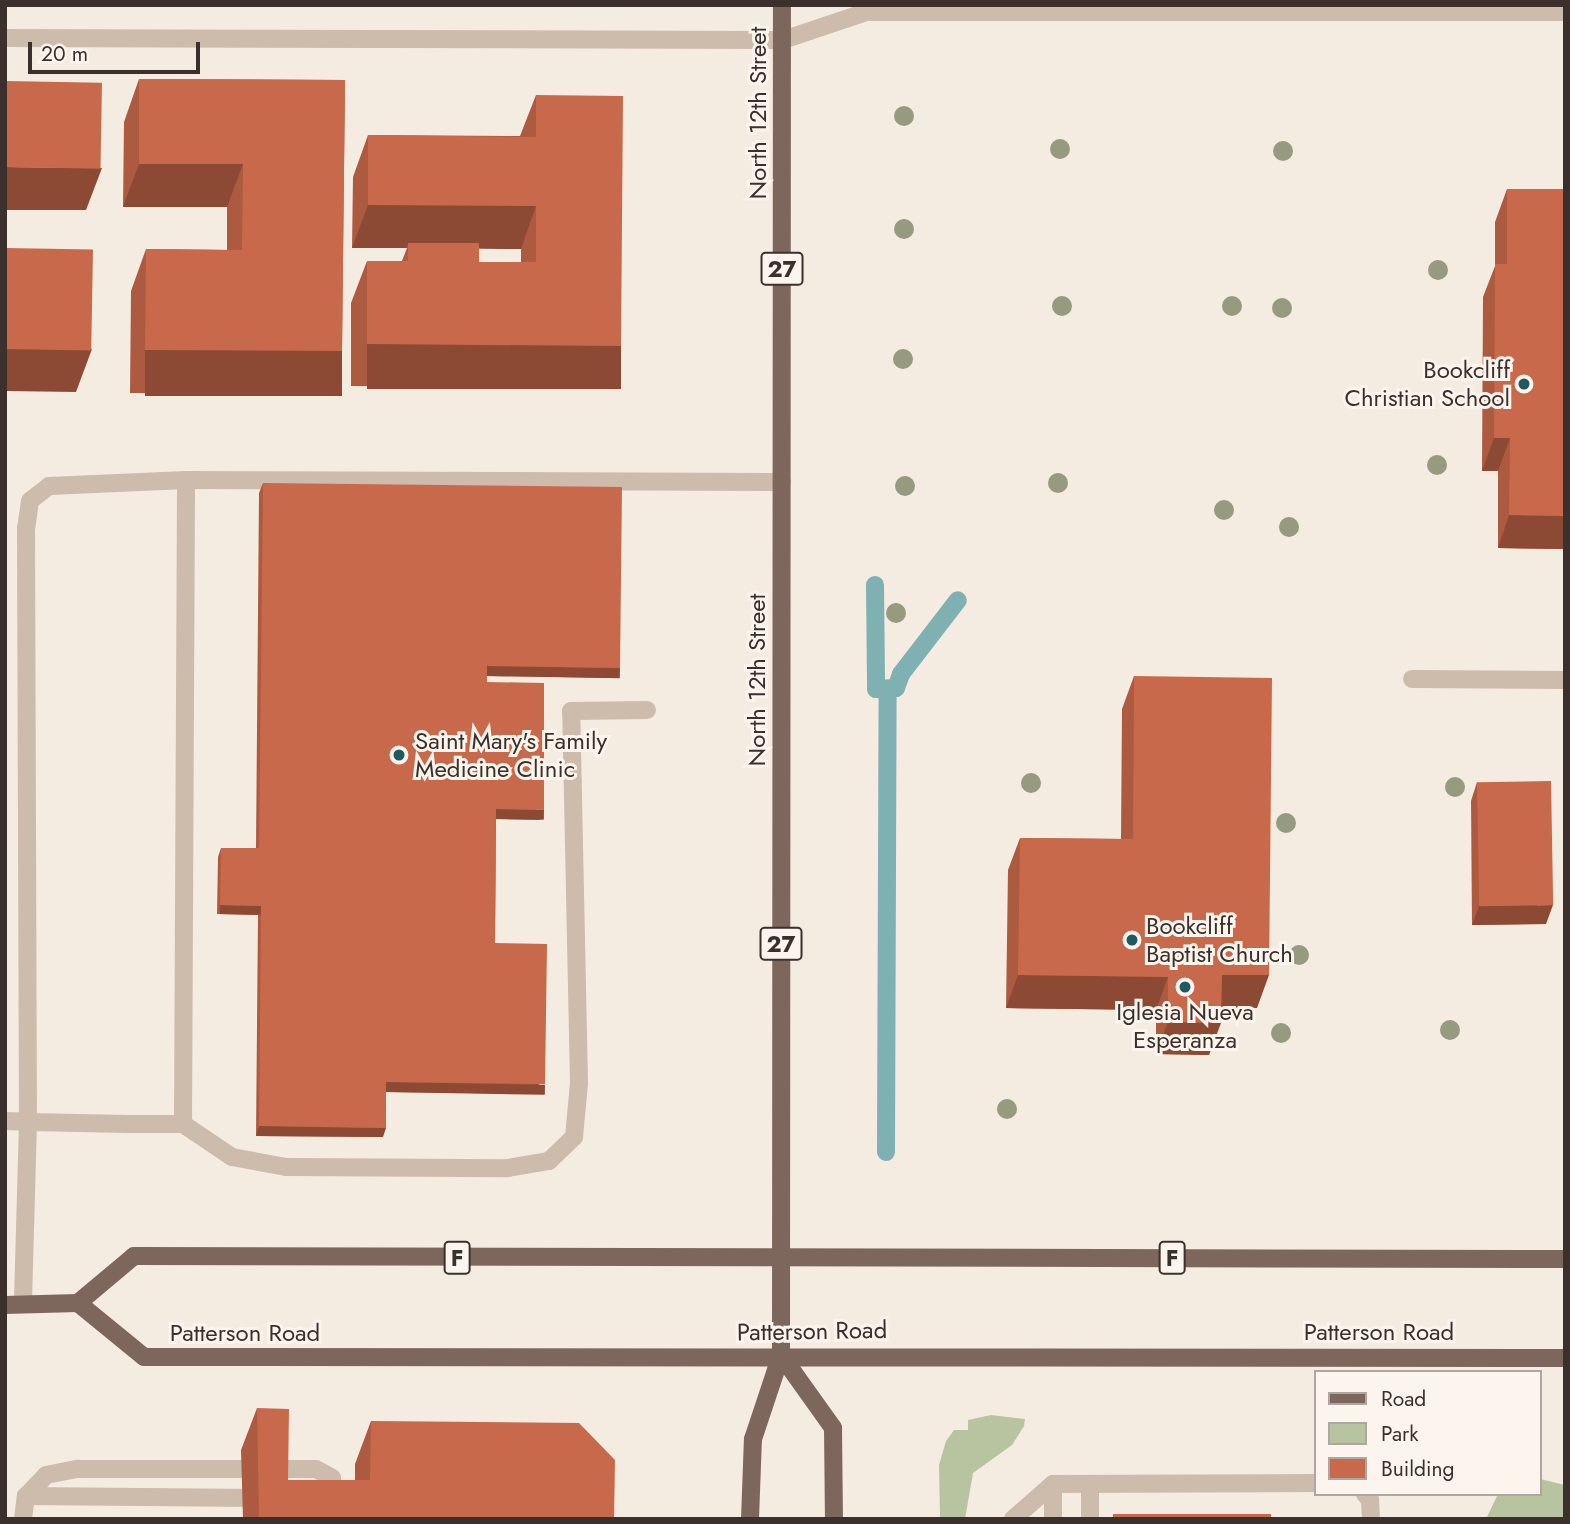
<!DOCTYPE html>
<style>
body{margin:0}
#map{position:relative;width:1570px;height:1524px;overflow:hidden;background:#f4ebe1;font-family:Jost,sans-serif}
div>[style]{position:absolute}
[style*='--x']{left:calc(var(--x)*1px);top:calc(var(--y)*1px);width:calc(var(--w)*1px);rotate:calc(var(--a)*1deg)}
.green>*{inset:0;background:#b8c4a0}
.stream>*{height:18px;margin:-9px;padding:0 9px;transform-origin:9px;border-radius:9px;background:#7fb0b2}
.minor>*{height:18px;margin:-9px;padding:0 9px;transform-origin:9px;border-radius:9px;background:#cdbbac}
.major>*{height:18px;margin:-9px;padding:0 9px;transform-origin:9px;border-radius:9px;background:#7d675c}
.trees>*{width:20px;height:20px;margin:-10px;border-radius:50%;background:#969b7f}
.wall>*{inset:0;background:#ac5a40}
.shaded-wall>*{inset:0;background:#8c4a34;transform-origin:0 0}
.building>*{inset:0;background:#c8694b;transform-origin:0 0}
.dots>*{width:19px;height:19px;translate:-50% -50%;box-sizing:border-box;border:4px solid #fbf5ee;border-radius:50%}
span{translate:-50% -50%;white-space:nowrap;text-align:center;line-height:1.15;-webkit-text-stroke:6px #fbf5ee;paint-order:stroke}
.shield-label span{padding:2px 5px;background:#fbf5ee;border:2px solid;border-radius:5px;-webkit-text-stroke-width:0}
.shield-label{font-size:23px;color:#3b302b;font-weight:700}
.street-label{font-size:24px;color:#3b302b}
.poi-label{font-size:24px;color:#3b302b}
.right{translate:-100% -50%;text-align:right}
.left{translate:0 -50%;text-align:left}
.frame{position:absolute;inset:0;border:7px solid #3b302b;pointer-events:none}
.legend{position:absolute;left:1314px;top:1370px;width:228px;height:126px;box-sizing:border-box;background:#fbf5ee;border:2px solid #aea6a0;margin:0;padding:9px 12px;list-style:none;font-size:21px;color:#3b302b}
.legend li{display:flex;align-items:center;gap:14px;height:35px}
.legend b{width:35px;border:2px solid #aea6a0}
.scale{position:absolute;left:28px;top:42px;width:172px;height:32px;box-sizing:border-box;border:4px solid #3b302b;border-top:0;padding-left:9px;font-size:21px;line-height:24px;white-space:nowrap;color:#3b302b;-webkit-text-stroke:5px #fbf5ee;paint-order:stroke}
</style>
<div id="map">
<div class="green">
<i style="clip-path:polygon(991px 1415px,1025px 1419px,1024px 1426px,1012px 1445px,973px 1473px,965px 1519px,940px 1519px,939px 1465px,946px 1441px,954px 1430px,968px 1430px,968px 1420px)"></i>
<i style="clip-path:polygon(1540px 1479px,1565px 1485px,1565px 1519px,1486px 1519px,1498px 1494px,1540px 1494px)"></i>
</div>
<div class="stream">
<i style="--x:875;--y:585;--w:104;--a:89.4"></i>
<i style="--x:876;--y:689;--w:20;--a:-3"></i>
<i style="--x:896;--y:688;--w:15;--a:-70"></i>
<i style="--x:901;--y:674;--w:93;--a:-52.4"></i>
<i style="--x:886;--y:1152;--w:463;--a:-89.8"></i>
</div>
<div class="minor">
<i style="--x:5;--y:38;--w:778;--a:0.15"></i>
<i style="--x:783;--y:40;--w:88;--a:-18.6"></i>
<i style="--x:866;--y:12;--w:699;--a:0"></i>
<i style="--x:186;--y:480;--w:596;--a:0.19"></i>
<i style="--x:1412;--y:679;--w:153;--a:0.4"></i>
<i style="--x:5;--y:1121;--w:23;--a:2"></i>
<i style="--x:28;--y:1122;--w:100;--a:1.1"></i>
<i style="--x:128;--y:1124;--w:55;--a:0"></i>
<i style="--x:183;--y:1124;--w:644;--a:-89.73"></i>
<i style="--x:186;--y:480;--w:137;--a:177.5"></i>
<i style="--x:49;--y:486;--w:24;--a:142"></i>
<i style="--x:30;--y:501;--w:27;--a:98"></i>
<i style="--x:26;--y:528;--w:594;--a:89.81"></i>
<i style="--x:28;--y:1122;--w:182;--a:91.6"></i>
<i style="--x:183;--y:1124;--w:59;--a:34"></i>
<i style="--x:232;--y:1157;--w:55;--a:10.5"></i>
<i style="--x:286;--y:1167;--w:222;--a:0.3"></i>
<i style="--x:508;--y:1168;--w:42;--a:-9.7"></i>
<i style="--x:549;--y:1161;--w:35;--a:-44"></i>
<i style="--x:574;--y:1137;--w:54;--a:-84.7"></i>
<i style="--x:579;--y:1083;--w:372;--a:-91.2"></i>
<i style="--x:571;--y:711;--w:76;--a:-0.8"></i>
<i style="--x:1053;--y:1484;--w:35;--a:90"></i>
<i style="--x:1365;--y:1494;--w:8;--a:50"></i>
<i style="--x:1370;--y:1500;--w:19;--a:87"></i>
<i style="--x:26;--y:1496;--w:238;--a:0.5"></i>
<i style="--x:23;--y:1519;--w:23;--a:-83"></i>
<i style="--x:26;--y:1496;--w:29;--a:-46"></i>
<i style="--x:46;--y:1475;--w:33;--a:-11"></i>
<i style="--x:78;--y:1469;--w:238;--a:0"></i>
<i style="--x:316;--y:1469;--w:18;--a:29"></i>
<i style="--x:332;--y:1478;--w:41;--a:83"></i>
<i style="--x:1013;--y:1519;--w:53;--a:-41.2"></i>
<i style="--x:1053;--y:1484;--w:263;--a:-0.2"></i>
<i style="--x:1090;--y:1519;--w:35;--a:-90"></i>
</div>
<div class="major">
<i style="--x:78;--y:1303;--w:85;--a:39.3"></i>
<i style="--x:144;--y:1357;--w:1421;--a:0.04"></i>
<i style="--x:5;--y:1305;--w:73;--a:-1.6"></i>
<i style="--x:78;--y:1303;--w:73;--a:-40"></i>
<i style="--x:134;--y:1256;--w:1431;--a:0.12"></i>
<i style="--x:781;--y:1355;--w:90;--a:54.5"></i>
<i style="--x:833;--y:1428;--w:91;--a:89.4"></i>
<i style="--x:750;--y:1519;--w:80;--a:-87.9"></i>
<i style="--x:753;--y:1439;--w:89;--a:-71.6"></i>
<i style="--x:781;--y:1355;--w:1350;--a:-89.96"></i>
</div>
<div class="trees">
<i style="left:904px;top:116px"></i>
<i style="left:1060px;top:149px"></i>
<i style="left:1283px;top:151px"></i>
<i style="left:904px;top:229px"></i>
<i style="left:1438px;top:270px"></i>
<i style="left:1062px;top:306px"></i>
<i style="left:1232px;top:306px"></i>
<i style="left:1282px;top:308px"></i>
<i style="left:903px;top:359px"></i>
<i style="left:1437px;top:465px"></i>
<i style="left:1058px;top:483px"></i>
<i style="left:905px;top:486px"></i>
<i style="left:1224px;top:510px"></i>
<i style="left:1289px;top:527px"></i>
<i style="left:896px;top:613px"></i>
<i style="left:1031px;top:783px"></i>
<i style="left:1455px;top:787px"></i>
<i style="left:1286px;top:823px"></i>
<i style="left:1299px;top:955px"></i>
<i style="left:1450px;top:1030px"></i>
<i style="left:1281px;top:1033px"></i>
<i style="left:1007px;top:1109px"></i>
</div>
<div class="wall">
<i style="clip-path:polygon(139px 79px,345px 80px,342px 351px,327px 394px,130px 393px,131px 291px,146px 249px,227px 250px,227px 207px,123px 207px,124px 122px)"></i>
<i style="clip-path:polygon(evenodd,536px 95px,621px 346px,606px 388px,351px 386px,351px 303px,367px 261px,402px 261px,407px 248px,352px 248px,353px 177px,368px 135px,520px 136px,536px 95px,479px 248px,521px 249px,521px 262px,479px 262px,479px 248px)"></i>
<i style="clip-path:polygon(1507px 189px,1565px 549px,1498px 548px,1498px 471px,1482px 471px,1483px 297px,1495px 266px,1495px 222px)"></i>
<i style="clip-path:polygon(263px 483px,620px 668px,617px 678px,487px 676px,487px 682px,540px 820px,496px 819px,495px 943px,542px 1094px,386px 1092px,383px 1137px,256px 1136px,258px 915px,217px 914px,218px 857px,221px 848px,256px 848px,259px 493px)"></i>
<i style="clip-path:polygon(1134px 676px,1257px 1008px,1221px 1008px,1209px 1055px,1156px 1054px,1156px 1010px,1006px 1008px,1008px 870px,1020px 838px,1121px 839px,1122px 709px)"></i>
<i style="clip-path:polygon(1477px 782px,1546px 924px,1472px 925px,1471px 801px)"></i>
<i style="clip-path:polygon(257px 1408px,288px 1480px,355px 1480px,355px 1464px,371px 1421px,614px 1519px,243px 1519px,241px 1450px)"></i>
</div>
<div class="shaded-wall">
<i style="clip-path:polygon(139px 164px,243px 164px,227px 207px,123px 207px)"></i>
<i style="clip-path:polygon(5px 167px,102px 168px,86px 210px,5px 210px)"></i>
<i style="clip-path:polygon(368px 205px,536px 206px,521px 249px,408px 248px,408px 243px,407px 248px,352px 248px)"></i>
<i style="left:367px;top:344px;width:254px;height:45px"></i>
<i style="clip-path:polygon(5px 349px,92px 349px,76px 392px,5px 391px)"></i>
<i style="left:145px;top:350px;width:197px;height:46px"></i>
<i style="clip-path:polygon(1494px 438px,1510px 438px,1498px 471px,1482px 471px)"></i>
<i style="clip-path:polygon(1509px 515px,1565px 516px,1565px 549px,1498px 548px)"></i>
<i style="left:487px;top:666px;width:133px;height:10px;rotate:1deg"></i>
<i style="left:496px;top:809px;width:48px;height:10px;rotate:1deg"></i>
<i style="left:220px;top:905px;width:41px;height:9px;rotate:1deg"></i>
<i style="clip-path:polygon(1553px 905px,1546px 924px,1472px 925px,1479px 906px)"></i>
<i style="clip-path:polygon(1018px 975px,1168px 977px,1156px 1010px,1006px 1008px)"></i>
<i style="clip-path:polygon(1222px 975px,1269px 975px,1257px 1008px,1210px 1008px)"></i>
<i style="clip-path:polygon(1168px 1022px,1221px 1023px,1209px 1055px,1156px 1054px)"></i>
<i style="left:386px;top:1082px;width:159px;height:10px;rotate:1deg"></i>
<i style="clip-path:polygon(259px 1126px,386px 1128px,383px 1137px,256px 1136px)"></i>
</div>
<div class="building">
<i style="clip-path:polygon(139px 79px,345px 80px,342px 351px,145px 350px,146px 249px,242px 250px,243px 164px,139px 164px)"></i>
<i style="left:5px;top:81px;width:97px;height:86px;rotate:1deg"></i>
<i style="clip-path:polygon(536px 95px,623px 96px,621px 346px,367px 344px,367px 261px,408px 261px,408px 243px,479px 243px,479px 262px,536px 262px,536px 206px,368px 205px,368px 135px,536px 137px)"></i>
<i style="clip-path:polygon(1507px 189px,1565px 189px,1565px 516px,1509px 515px,1510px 438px,1494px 438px,1495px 264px,1507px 264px)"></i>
<i style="left:5px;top:248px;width:88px;height:101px;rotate:1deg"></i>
<i style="clip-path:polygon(263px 483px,622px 487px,620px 668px,487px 666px,487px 682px,544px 683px,544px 810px,496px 809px,495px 943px,547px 944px,545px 1084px,386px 1082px,386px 1128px,259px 1126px,261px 906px,220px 905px,221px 848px,259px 848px)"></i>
<i style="clip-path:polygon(1134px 676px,1272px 678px,1269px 975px,1222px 975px,1221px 1023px,1168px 1022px,1168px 977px,1018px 975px,1020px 838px,1133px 839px)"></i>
<i style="left:1551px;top:781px;width:124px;height:74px;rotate:89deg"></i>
<i style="clip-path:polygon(257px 1408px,289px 1409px,288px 1480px,370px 1480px,371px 1421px,579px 1423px,615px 1460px,614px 1519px,259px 1519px)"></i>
<i style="left:1113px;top:1514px;width:158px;height:5px"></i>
</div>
<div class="dots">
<i style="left:1524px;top:384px;background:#1f5a5e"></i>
<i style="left:399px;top:755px;background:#1f5a5e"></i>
<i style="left:1132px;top:940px;background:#1f5a5e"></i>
<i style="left:1185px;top:987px;background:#1f5a5e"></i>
</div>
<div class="shield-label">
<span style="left:782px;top:269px">27</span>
<span style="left:781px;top:944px">27</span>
<span style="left:457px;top:1258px">F</span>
<span style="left:1172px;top:1258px">F</span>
</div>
<div class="street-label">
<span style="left:758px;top:113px;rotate:-90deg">North 12th Street</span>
<span style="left:757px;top:680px;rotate:-90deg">North 12th Street</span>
<span style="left:812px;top:1331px;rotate:-1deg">Patterson Road</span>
<span style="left:1379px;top:1332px">Patterson Road</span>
<span style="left:245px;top:1333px">Patterson Road</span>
</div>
<div class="poi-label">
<span class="right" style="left:1510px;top:384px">Bookcliff<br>Christian School</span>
<span class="left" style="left:415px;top:755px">Saint Mary's Family<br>Medicine Clinic</span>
<span class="left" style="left:1146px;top:940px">Bookcliff<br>Baptist Church</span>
<span style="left:1185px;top:1026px">Iglesia Nueva<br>Esperanza</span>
</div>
<div class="frame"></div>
<ul class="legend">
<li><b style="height:9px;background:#7d675c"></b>Road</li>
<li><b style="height:19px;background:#b8c4a0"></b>Park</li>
<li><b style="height:19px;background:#c8694b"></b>Building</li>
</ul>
<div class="scale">20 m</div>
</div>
